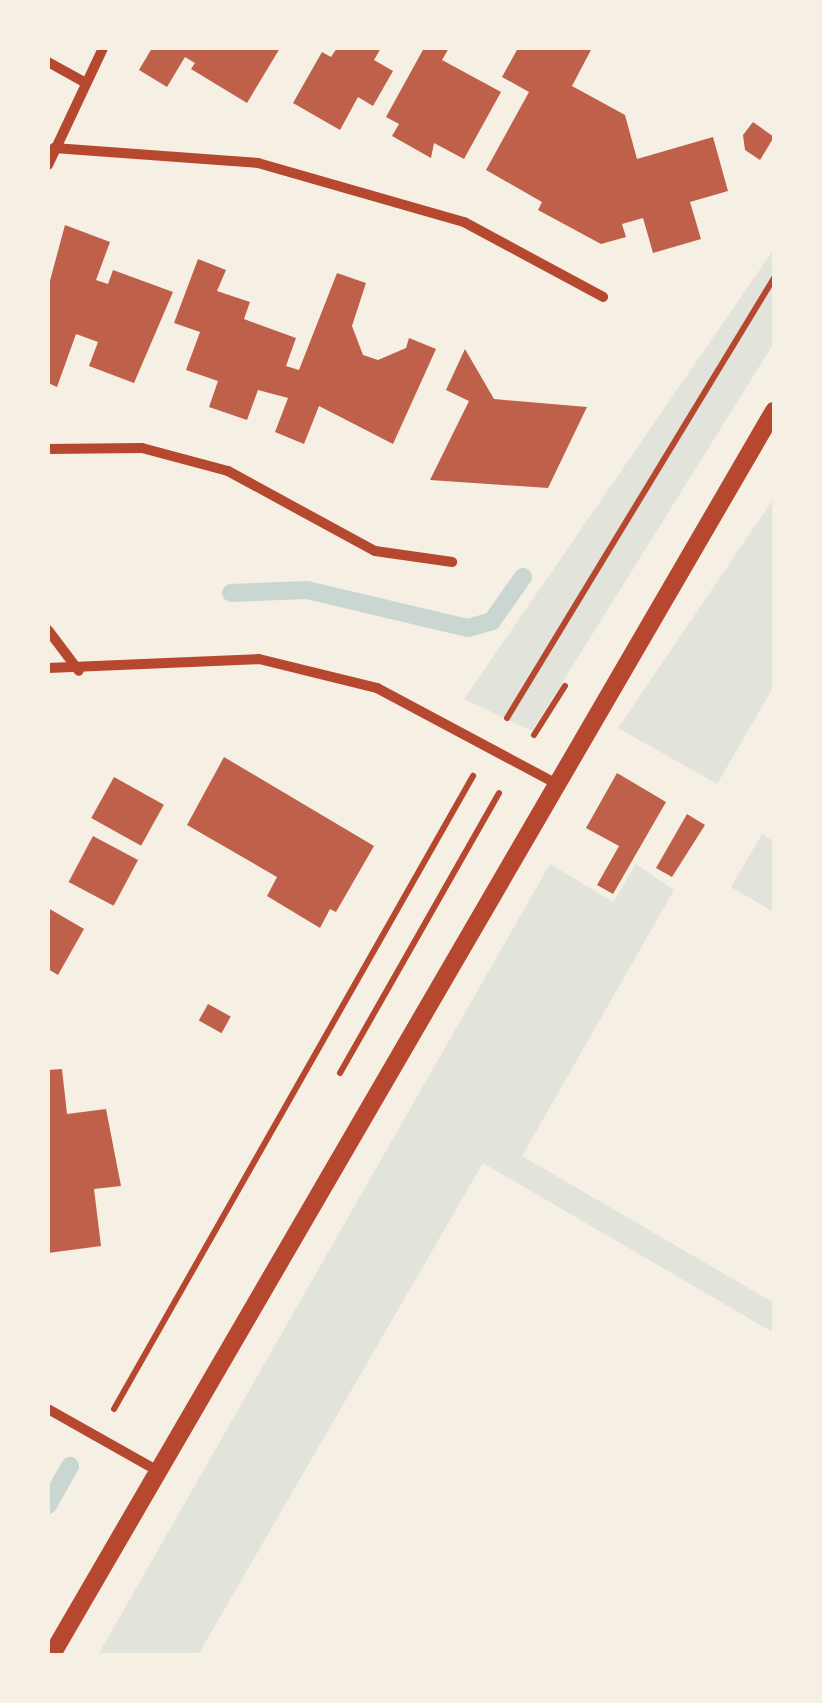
<!DOCTYPE html>
<style>
body{margin:0}
#map{position:relative;width:822px;height:1703px;overflow:hidden;background:#f6efe4;font-family:Quicksand,sans-serif}
div>[style]{position:absolute}
[style*='--x']{left:calc(var(--x)*1px);top:calc(var(--y)*1px);width:calc(var(--w)*1px);rotate:calc(var(--a)*1deg)}
.green>*{inset:0;background:#e2e4dc}
.stream>*{height:18px;margin:-9px;padding:0 9px;transform-origin:9px;border-radius:9px;background:#c9d6d2}
.building>*{inset:0;background:#bf614a;transform-origin:0 0}
.path>*{height:6px;margin:-3px;padding:0 3px;transform-origin:3px;border-radius:3px;background:#b5482f}
.minor>*{height:10px;margin:-5px;padding:0 5px;transform-origin:5px;border-radius:5px;background:#b5482f}
.tertiary>*{height:18px;margin:-9px;padding:0 9px;transform-origin:9px;border-radius:9px;background:#b5482f}
span{translate:-50% -50%;white-space:nowrap;text-align:center;line-height:1.15;-webkit-text-stroke:8px #f6efe4;paint-order:stroke}
.frame{position:absolute;inset:0;border:50px solid #f6efe4;pointer-events:none}
</style>
<div id="map">
<div class="green">
<i style="clip-path:polygon(774px 249px,774px 343px,532px 731px,464px 699px)"></i>
<i style="clip-path:polygon(774px 498px,774px 686px,717px 784px,618px 728px)"></i>
<i style="clip-path:polygon(762px 834px,774px 842px,774px 912px,731px 887px)"></i>
<i style="clip-path:polygon(550px 864px,613px 902px,636px 864px,674px 890px,522px 1156px,774px 1303px,774px 1333px,483px 1163px,198px 1655px,98px 1655px)"></i>
</div>
<div class="stream">
<i style="--x:231;--y:593;--w:76;--a:-2.3"></i>
<i style="--x:307;--y:590;--w:165;--a:13.3"></i>
<i style="--x:468;--y:628;--w:25;--a:-16"></i>
<i style="--x:492;--y:621;--w:54;--a:-54.8"></i>
<i style="--x:48;--y:1505;--w:45;--a:-60.6"></i>
</div>
<div class="building">
<i style="clip-path:polygon(152px 48px,280px 48px,247px 103px,191px 69px,195px 63px,185px 57px,167px 87px,139px 70px)"></i>
<i style="clip-path:polygon(337px 48px,381px 48px,374px 60px,393px 71px,373px 106px,358px 97px,340px 130px,293px 103px,322px 52px,331px 57px)"></i>
<i style="clip-path:polygon(424px 48px,449px 48px,442px 60px,501px 92px,464px 159px,434px 143px,431px 158px,392px 136px,399px 124px,386px 117px)"></i>
<i style="clip-path:polygon(518px 48px,592px 48px,572px 86px,625px 115px,637px 159px,713px 137px,728px 191px,690px 202px,701px 239px,653px 253px,643px 218px,622px 224px,626px 237px,601px 244px,538px 210px,542px 202px,486px 170px,529px 92px,502px 77px)"></i>
<i style="clip-path:polygon(753px 122px,774px 137px,760px 160px,745px 150px,743px 135px)"></i>
<i style="clip-path:polygon(65px 225px,110px 242px,96px 280px,108px 284px,113px 270px,173px 292px,134px 383px,89px 366px,98px 342px,76px 334px,57px 387px,48px 383px,48px 288px)"></i>
<i style="clip-path:polygon(198px 259px,226px 270px,217px 291px,250px 302px,244px 319px,296px 338px,286px 366px,299px 370px,337px 273px,366px 283px,352px 326px,363px 355px,378px 360px,406px 348px,409px 338px,436px 349px,393px 444px,319px 406px,304px 444px,275px 432px,288px 398px,258px 390px,247px 420px,209px 407px,218px 381px,186px 370px,200px 332px,174px 323px)"></i>
<i style="clip-path:polygon(465px 349px,494px 399px,587px 407px,548px 488px,430px 480px,469px 401px,446px 390px)"></i>
<i style="clip-path:polygon(224px 757px,374px 846px,336px 912px,330px 909px,320px 928px,267px 896px,277px 877px,187px 825px)"></i>
<i style="clip-path:polygon(617px 773px,666px 802px,613px 894px,597px 885px,619px 846px,586px 828px)"></i>
<i style="left:114px;top:777px;width:57px;height:47px;rotate:29deg"></i>
<i style="clip-path:polygon(687px 814px,705px 825px,672px 877px,656px 868px)"></i>
<i style="left:93px;top:836px;width:51px;height:52px;rotate:28deg"></i>
<i style="clip-path:polygon(48px 908px,84px 929px,58px 975px,48px 969px)"></i>
<i style="left:208px;top:1004px;width:26px;height:19px;rotate:29deg"></i>
<i style="clip-path:polygon(62px 1069px,67px 1114px,106px 1109px,121px 1186px,94px 1189px,101px 1246px,48px 1253px,48px 1070px)"></i>
</div>
<div class="path">
<i style="--x:507;--y:718;--w:515;--a:-58.75"></i>
<i style="--x:534;--y:735;--w:58;--a:-57.7"></i>
<i style="--x:340;--y:1073;--w:322;--a:-60.4"></i>
<i style="--x:114;--y:1409;--w:728;--a:-60.44"></i>
</div>
<div class="minor">
<i style="--x:48;--y:62;--w:39;--a:29"></i>
<i style="--x:54;--y:148;--w:205;--a:4.2"></i>
<i style="--x:258;--y:163;--w:214;--a:16"></i>
<i style="--x:464;--y:222;--w:158;--a:28.3"></i>
<i style="--x:48;--y:165;--w:129;--a:-64.8"></i>
<i style="--x:48;--y:449;--w:94;--a:-0.6"></i>
<i style="--x:142;--y:448;--w:89;--a:15"></i>
<i style="--x:228;--y:471;--w:167;--a:28.6"></i>
<i style="--x:375;--y:551;--w:78;--a:8.1"></i>
<i style="--x:48;--y:630;--w:51;--a:52.9"></i>
<i style="--x:48;--y:668;--w:211;--a:-2.4"></i>
<i style="--x:259;--y:659;--w:122;--a:13.8"></i>
<i style="--x:377;--y:688;--w:200;--a:28.1"></i>
<i style="--x:48;--y:1409;--w:126;--a:29.4"></i>
</div>
<div class="tertiary">
<i style="--x:51;--y:1656;--w:1440;--a:-59.86"></i>
</div>
<div class="frame"></div>
</div>
